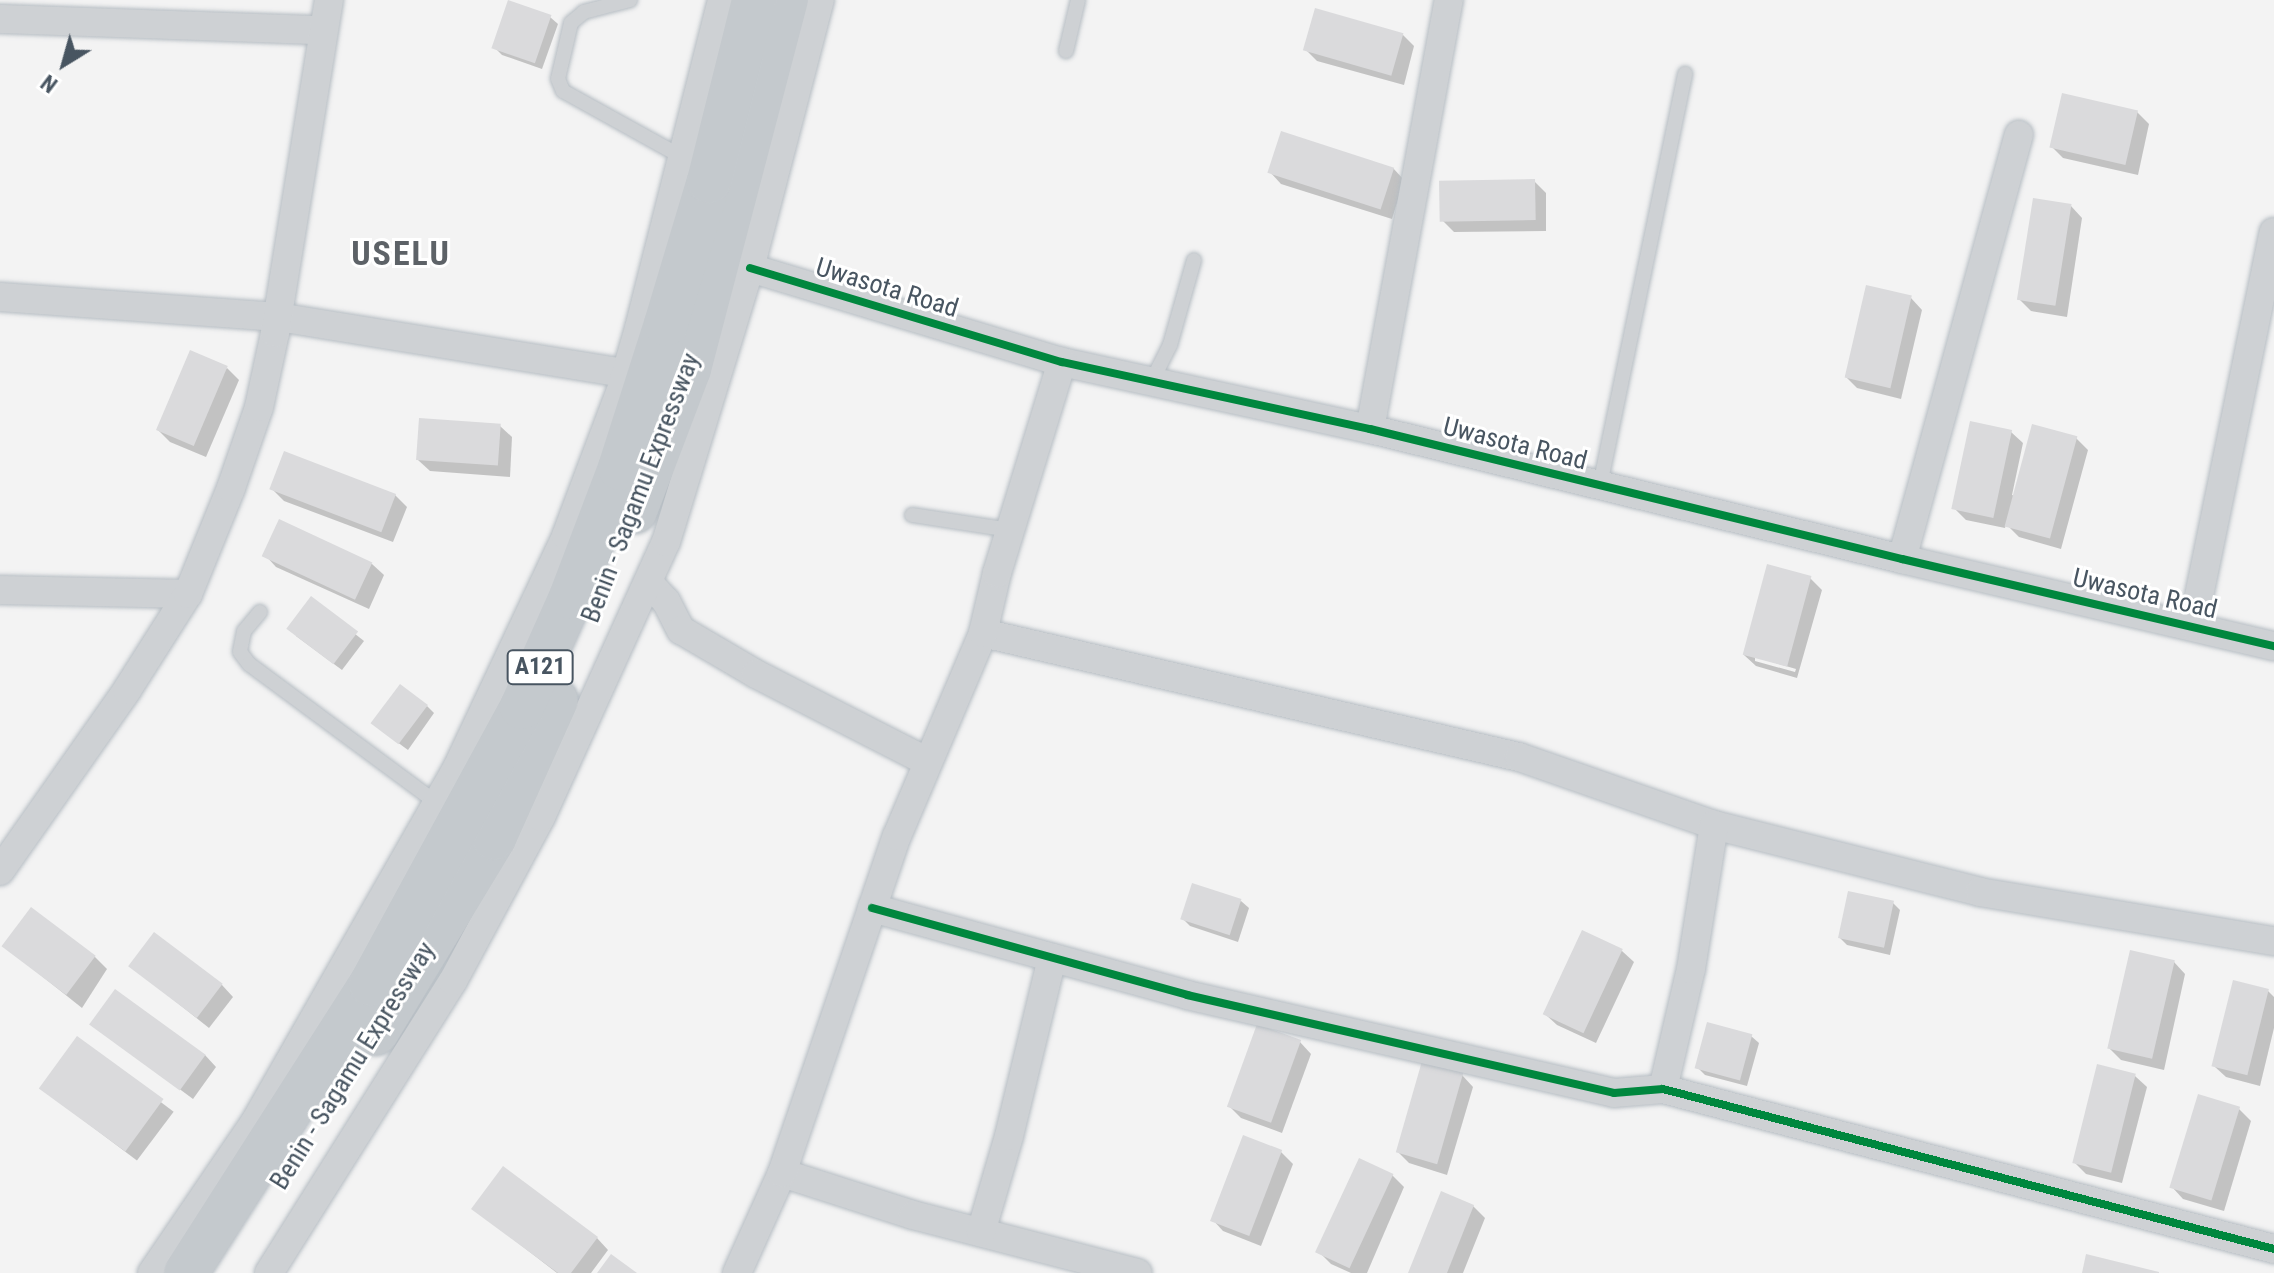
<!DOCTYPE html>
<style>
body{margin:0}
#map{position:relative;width:2274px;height:1273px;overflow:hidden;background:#f3f3f3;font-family:"Roboto Condensed",sans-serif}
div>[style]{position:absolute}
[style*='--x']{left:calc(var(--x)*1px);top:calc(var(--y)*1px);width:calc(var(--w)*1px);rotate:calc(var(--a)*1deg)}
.shadow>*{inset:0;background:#0003;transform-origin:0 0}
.building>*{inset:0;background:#dadadc;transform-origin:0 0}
.roads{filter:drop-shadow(0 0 2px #b6bdc3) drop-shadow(0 0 2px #b6bdc3)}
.service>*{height:14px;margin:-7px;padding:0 7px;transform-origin:7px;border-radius:7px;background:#ced1d4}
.minor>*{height:28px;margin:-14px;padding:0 14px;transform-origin:14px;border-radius:14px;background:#ced1d4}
.trunk>*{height:44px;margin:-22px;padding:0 22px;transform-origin:22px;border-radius:22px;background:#c4c9cd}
.cycleway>*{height:8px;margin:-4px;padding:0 4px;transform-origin:4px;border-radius:4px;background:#00873e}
span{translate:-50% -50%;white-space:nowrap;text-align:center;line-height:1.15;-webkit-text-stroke:6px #fff;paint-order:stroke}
.shield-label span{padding:2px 6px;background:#fff;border:2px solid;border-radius:6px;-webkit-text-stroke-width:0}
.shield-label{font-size:24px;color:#485561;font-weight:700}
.street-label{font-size:26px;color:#485561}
.district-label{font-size:34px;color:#5d6267;font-weight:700;letter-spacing:2px}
.north{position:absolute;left:24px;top:24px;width:80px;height:80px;-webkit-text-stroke:6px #fff;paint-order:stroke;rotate:217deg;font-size:22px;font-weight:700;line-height:32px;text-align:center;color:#485561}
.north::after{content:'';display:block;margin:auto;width:28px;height:36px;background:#485561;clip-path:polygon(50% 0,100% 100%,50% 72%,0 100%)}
</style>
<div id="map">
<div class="shadow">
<i style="clip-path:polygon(550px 17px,558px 24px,542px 69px,502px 55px,494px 47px)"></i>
<i style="clip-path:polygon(1403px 35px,1414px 46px,1404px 85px,1317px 61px,1305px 49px)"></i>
<i style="clip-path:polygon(2137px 112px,2149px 124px,2138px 175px,2063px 158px,2052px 147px)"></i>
<i style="clip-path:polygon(1393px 168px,1404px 180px,1392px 219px,1281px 184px,1270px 172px)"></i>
<i style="clip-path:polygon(1534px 181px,1546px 193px,1546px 231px,1454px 232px,1442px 220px)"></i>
<i style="clip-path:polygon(2071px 206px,2082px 218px,2067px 317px,2031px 311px,2019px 299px)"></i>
<i style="clip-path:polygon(1911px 298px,1922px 310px,1901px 399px,1857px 388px,1845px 376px)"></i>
<i style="clip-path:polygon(227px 368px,239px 380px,206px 457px,170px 442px,158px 430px)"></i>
<i style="clip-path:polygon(500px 426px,512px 437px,510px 477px,430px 471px,418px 460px)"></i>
<i style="clip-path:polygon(2011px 432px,2023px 443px,2012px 495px,2015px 496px,2076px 438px,2088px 450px,2061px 549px,2019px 537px,2006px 524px,2005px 528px,1966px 520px,1954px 508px)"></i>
<i style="clip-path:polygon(272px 489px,395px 495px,407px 507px,393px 542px,284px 501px)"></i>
<i style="clip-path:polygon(265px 555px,372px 564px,384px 575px,369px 609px,276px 567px)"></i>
<i style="clip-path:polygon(evenodd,1810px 578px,1822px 590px,1797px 678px,1756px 666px,1744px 655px,1810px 578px,1755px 657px,1796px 669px,1795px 672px,1755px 661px,1755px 657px)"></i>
<i style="clip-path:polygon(311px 599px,364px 641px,342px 670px,296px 636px)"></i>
<i style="clip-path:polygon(427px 706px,434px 713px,408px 750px,382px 731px)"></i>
<i style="clip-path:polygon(1241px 901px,1249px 908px,1238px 942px,1190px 926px,1183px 919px)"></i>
<i style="clip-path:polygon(1893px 903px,1900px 910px,1890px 955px,1847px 945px,1839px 937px)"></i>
<i style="clip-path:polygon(1583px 933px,1622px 951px,1634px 962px,1596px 1043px,1557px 1025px,1545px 1014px)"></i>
<i style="clip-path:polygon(4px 946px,95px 957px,107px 969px,82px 1008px)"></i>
<i style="clip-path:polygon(2174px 962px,2185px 974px,2164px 1070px,2121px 1060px,2110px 1049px)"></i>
<i style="clip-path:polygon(131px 966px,222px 985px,233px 997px,209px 1028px)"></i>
<i style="clip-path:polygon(2268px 991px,2274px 997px,2274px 1028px,2260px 1086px,2226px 1077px,2214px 1066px)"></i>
<i style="clip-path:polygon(93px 1025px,205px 1055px,216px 1067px,193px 1099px)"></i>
<i style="clip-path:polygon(1751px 1036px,1759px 1043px,1747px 1086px,1705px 1075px,1697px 1067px)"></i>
<i style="left:77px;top:1039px;width:121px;height:61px;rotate:37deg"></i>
<i style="clip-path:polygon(1300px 1042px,1311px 1054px,1282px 1133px,1241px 1118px,1229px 1106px)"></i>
<i style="clip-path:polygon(1462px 1075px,1473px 1087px,1447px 1175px,1409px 1163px,1397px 1151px)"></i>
<i style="clip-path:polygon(2135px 1076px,2147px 1087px,2122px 1183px,2086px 1174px,2074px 1162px)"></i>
<i style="clip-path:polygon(2239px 1109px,2251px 1121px,2224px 1211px,2183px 1199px,2172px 1187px)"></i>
<i style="clip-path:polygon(1281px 1152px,1293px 1164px,1261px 1246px,1223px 1231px,1212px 1219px)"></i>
<i style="clip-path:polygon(1392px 1175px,1404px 1187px,1367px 1273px,1351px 1273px,1331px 1264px,1319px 1252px)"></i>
<i style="clip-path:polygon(1473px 1206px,1485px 1218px,1463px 1273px,1410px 1273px)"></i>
<i style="clip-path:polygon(474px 1209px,597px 1238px,608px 1250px,591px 1273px,557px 1273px)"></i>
</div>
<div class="building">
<i style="left:508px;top:0;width:46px;height:51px;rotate:19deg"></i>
<i style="left:1315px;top:8px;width:92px;height:44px;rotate:16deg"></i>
<i style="left:2062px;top:93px;width:78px;height:56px;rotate:13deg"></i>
<i style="left:1281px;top:131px;width:119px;height:44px;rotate:18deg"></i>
<i style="left:1535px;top:179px;width:41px;height:96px;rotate:89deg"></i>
<i style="left:2033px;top:198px;width:39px;height:103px;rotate:9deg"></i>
<i style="left:1866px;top:285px;width:47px;height:95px;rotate:13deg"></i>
<i style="left:190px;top:350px;width:41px;height:87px;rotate:23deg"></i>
<i style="left:419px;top:418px;width:82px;height:42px;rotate:4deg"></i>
<i style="left:1970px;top:421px;width:43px;height:90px;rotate:12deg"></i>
<i style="left:2032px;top:424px;width:47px;height:106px;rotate:15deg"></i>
<i style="left:284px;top:451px;width:120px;height:41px;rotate:21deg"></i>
<i style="left:279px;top:519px;width:103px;height:41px;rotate:25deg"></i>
<i style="left:1767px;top:564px;width:46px;height:94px;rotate:15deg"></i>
<i style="left:311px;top:596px;width:59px;height:41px;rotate:37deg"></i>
<i style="left:400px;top:684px;width:35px;height:49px;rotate:37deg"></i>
<i style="left:1192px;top:883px;width:52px;height:38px;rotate:18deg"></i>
<i style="left:1848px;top:891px;width:47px;height:48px;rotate:12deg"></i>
<i style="left:31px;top:907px;width:81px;height:49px;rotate:37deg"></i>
<i style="left:1582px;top:930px;width:45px;height:93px;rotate:25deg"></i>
<i style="left:154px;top:932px;width:86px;height:43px;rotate:37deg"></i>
<i style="left:2130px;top:950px;width:46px;height:101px;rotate:13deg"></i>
<i style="left:2233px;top:980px;width:37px;height:89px;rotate:14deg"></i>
<i style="left:115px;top:989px;width:112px;height:44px;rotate:36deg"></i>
<i style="left:1707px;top:1022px;width:47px;height:48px;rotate:15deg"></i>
<i style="left:1257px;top:1024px;width:47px;height:88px;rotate:20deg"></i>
<i style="left:77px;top:1036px;width:107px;height:65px;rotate:36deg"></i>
<i style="left:1422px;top:1061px;width:43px;height:95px;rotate:16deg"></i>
<i style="left:2097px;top:1064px;width:40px;height:102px;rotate:14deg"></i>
<i style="left:2198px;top:1094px;width:44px;height:98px;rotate:17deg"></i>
<i style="left:1243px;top:1135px;width:42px;height:92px;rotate:21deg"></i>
<i style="left:1359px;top:1158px;width:38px;height:104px;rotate:25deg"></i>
<i style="clip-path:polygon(503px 1166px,598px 1237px,571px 1273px,558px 1273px,471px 1209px)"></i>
<i style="clip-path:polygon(1441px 1191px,1474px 1205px,1447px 1273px,1408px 1273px)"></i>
<i style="clip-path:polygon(611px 1254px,637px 1273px,597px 1273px)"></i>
<i style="clip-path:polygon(2086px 1254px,2159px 1272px,2159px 1273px,2082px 1273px)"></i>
</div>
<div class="roads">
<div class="service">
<i style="--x:630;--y:0;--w:48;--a:165.4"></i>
<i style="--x:584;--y:12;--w:17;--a:140"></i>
<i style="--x:571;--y:23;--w:57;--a:103.1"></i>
<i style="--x:558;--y:79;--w:13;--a:67"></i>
<i style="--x:563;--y:91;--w:136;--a:29"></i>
<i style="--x:1066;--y:51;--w:52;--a:-76.8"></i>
<i style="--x:1152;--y:381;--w:40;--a:-63.4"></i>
<i style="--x:1170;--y:345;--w:88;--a:-74.2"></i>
<i style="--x:1600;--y:485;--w:420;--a:-78.3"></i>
<i style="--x:912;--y:515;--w:99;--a:8.7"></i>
<i style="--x:260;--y:612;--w:25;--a:130"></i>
<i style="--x:244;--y:631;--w:21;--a:101"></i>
<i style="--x:240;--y:652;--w:15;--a:53"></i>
<i style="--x:249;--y:664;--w:234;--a:36.5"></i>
</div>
<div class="minor">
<i style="--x:0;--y:19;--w:321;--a:2"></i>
<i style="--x:750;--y:268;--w:326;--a:16.8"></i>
<i style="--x:1062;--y:362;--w:315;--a:12.3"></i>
<i style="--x:1370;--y:429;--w:548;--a:13.73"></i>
<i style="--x:1902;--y:559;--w:382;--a:13.2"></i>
<i style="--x:0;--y:297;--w:279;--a:4.1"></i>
<i style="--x:278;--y:317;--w:351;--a:9.2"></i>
<i style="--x:1370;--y:429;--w:436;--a:-79.6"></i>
<i style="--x:1902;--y:559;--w:440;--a:-74.6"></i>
<i style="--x:648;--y:582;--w:26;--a:47"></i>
<i style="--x:666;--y:601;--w:33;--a:63"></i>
<i style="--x:681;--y:630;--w:87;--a:30.4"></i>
<i style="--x:756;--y:674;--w:193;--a:27.1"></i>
<i style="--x:0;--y:590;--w:188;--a:1.2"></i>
<i style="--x:2193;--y:625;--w:401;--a:-78.4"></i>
<i style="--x:983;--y:633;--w:550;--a:13.03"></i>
<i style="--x:1519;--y:757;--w:207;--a:19.2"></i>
<i style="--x:1714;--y:825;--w:274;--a:14.1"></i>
<i style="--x:1980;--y:892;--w:298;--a:9.5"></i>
<i style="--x:0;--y:871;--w:221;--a:-54.9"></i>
<i style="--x:127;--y:690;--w:114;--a:-57.6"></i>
<i style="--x:188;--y:594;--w:114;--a:-67.9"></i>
<i style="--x:231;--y:488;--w:86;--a:-70.9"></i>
<i style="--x:259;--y:407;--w:76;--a:-77.8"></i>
<i style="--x:275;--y:333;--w:337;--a:-80.8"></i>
<i style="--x:872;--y:908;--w:327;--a:15.4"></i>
<i style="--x:1187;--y:995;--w:438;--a:12.9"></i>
<i style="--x:1614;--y:1093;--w:49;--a:-4.7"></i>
<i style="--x:1663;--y:1089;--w:632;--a:14.67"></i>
<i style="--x:1663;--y:1089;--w:123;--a:-76.9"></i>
<i style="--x:1691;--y:969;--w:146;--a:-80.9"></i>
<i style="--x:782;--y:1173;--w:138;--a:17.8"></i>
<i style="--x:913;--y:1215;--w:232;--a:14.5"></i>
<i style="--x:981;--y:1232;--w:100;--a:-73.7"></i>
<i style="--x:1009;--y:1136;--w:183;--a:-76.4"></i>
<i style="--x:152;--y:1273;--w:183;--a:-55.7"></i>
<i style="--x:255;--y:1122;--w:408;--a:-60.3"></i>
<i style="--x:457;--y:768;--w:256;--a:-64.8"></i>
<i style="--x:566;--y:536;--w:159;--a:-69.4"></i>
<i style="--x:622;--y:387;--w:61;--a:-73.9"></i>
<i style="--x:639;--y:328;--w:338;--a:-75.8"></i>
<i style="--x:269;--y:1273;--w:345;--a:-57.8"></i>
<i style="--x:453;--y:981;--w:186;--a:-61.8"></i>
<i style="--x:541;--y:817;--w:302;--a:-65.6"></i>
<i style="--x:666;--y:542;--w:287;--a:-73"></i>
<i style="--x:750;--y:268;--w:277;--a:-75.4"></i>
<i style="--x:737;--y:1273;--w:110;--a:-65.8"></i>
<i style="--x:782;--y:1173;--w:356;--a:-71.2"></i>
<i style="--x:897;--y:836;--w:220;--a:-67"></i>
<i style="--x:983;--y:633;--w:62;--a:-76.9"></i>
<i style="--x:997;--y:573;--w:221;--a:-72.9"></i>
</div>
<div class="trunk">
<i style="--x:635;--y:511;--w:152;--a:-69.2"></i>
<i style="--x:689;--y:369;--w:382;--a:-75.3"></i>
<i style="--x:376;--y:1033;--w:228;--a:-58.8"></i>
<i style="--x:494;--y:838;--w:151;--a:-65.8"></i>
<i style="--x:186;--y:1273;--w:343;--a:-57.4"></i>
<i style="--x:371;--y:984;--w:315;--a:-61.4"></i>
<i style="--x:522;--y:707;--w:120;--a:-66"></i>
<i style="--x:571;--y:597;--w:138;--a:-69.2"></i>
<i style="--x:620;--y:468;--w:151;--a:-72.3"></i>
<i style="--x:666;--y:324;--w:149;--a:-73.3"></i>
<i style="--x:709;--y:181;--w:187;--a:-76"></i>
</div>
</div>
<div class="cycleway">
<i style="--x:750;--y:268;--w:326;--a:16.8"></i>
<i style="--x:1062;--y:362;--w:315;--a:12.3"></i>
<i style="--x:1370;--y:429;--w:548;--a:13.73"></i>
<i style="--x:1902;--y:559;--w:382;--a:13.2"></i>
<i style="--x:872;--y:908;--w:327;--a:15.4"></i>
<i style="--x:1187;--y:995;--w:438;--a:12.9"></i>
<i style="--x:1614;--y:1093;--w:49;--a:-4.7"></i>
<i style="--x:1663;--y:1089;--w:632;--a:14.67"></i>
</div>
<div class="shield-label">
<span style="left:540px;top:667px">A121</span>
</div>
<div class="street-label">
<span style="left:887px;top:288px;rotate:17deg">Uwasota Road</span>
<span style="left:1515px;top:444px;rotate:14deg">Uwasota Road</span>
<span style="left:641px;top:488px;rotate:-69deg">Benin - Sagamu Expressway</span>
<span style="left:2145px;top:594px;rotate:13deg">Uwasota Road</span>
<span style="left:353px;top:1066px;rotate:-58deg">Benin - Sagamu Expressway</span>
</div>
<div class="district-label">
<span style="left:401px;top:254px">USELU</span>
</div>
<div class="north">N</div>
</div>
